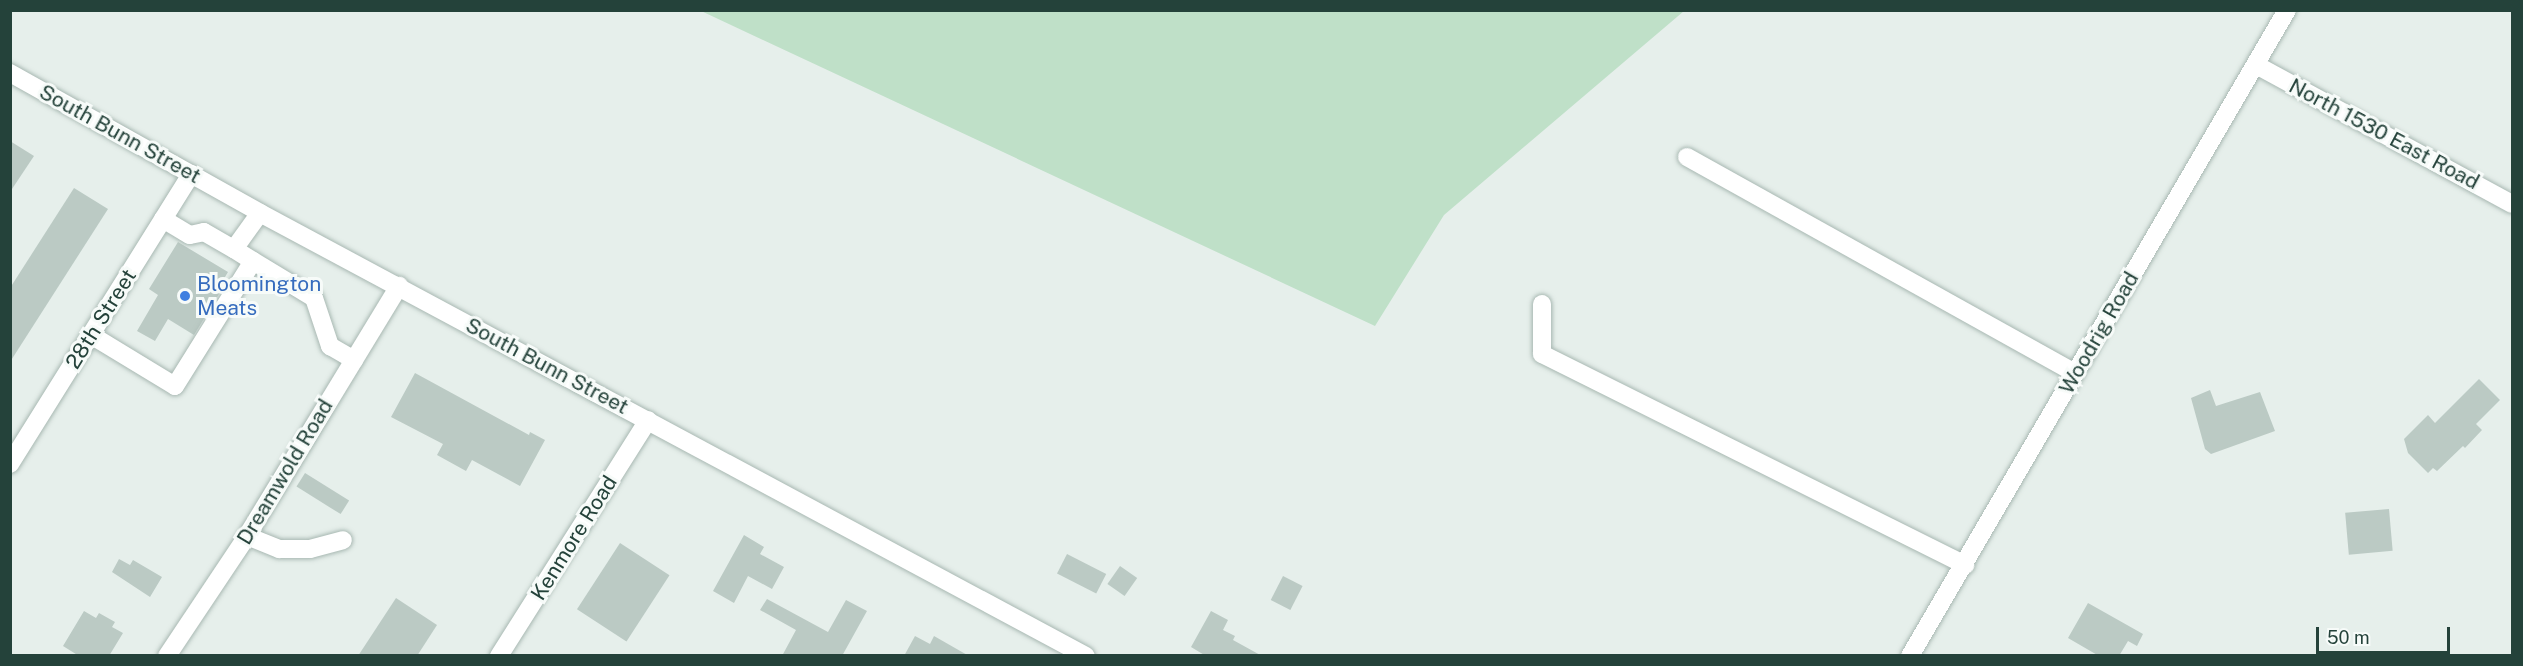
<!DOCTYPE html>
<style>
body{margin:0}
#map{position:relative;width:2523px;height:666px;overflow:hidden;background:#e6efeb;font-family:"Public Sans",sans-serif}
div>[style]{position:absolute}
[style*='--x']{left:calc(var(--x)*1px);top:calc(var(--y)*1px);width:calc(var(--w)*1px);rotate:calc(var(--a)*1deg)}
.green>*{inset:0;background:#bfe0c8}
.building>*{inset:0;background:#bbcac4;transform-origin:0 0}
.roads{filter:drop-shadow(0 0 2px #a8b8b2) drop-shadow(0 0 2px #a8b8b2)}
.minor>*{height:18px;margin:-9px;padding:0 9px;transform-origin:9px;border-radius:9px;background:#fff}
.dots>*{width:16px;height:16px;translate:-50% -50%;box-sizing:border-box;border:3px solid #f7fbf9;border-radius:50%}
span{translate:-50% -50%;white-space:nowrap;text-align:center;line-height:1.15;-webkit-text-stroke:6px #f7fbf9;paint-order:stroke}
.street-label{font-size:21px;color:#24423a}
.shop-label{font-size:21px;color:#366cbe}
.left{translate:0 -50%;text-align:left}
.frame{position:absolute;inset:0;border:12px solid #24423a;pointer-events:none}
.scale{position:absolute;left:2316px;top:627px;width:134px;height:27px;box-sizing:border-box;border:3px solid #24423a;border-top:0;padding-left:8px;font-size:18px;line-height:21px;white-space:nowrap;color:#24423a;-webkit-text-stroke:4px #f7fbf9;paint-order:stroke}
</style>
<div id="map">
<div class="green">
<i style="clip-path:polygon(699px 10px,1684px 10px,1684px 11px,1444px 215px,1375px 326px)"></i>
</div>
<div class="building">
<i style="clip-path:polygon(10px 141px,34px 156px,10px 192px)"></i>
<i style="clip-path:polygon(74px 188px,108px 209px,10px 362px,10px 288px)"></i>
<i style="clip-path:polygon(178px 242px,228px 272px,219px 287px,222px 289px,194px 335px,168px 319px,155px 341px,137px 331px,158px 295px,149px 289px)"></i>
<i style="clip-path:polygon(415px 373px,529px 435px,530px 432px,545px 440px,520px 486px,472px 460px,466px 471px,437px 455px,443px 444px,391px 417px)"></i>
<i style="clip-path:polygon(2479px 379px,2500px 400px,2476px 424px,2482px 430px,2465px 448px,2463px 446px,2437px 471px,2433px 468px,2428px 473px,2408px 453px,2404px 439px,2428px 415px,2435px 423px)"></i>
<i style="clip-path:polygon(2210px 390px,2216px 406px,2260px 392px,2275px 431px,2211px 454px,2205px 449px,2191px 398px)"></i>
<i style="left:305px;top:473px;width:52px;height:16px;rotate:32deg"></i>
<i style="left:2389px;top:509px;width:42px;height:44px;rotate:85deg"></i>
<i style="clip-path:polygon(744px 535px,764px 547px,760px 554px,784px 567px,772px 589px,748px 576px,734px 603px,713px 591px)"></i>
<i style="left:620px;top:543px;width:59px;height:79px;rotate:33deg"></i>
<i style="left:1067px;top:554px;width:44px;height:22px;rotate:27deg"></i>
<i style="clip-path:polygon(119px 559px,130px 565px,133px 560px,162px 577px,150px 597px,112px 572px)"></i>
<i style="left:1120px;top:566px;width:21px;height:22px;rotate:35deg"></i>
<i style="left:1283px;top:576px;width:22px;height:27px;rotate:27deg"></i>
<i style="clip-path:polygon(396px 598px,437px 625px,417px 656px,358px 656px)"></i>
<i style="clip-path:polygon(767px 599px,828px 632px,846px 600px,867px 611px,842px 656px,782px 656px,796px 630px,760px 610px)"></i>
<i style="clip-path:polygon(2088px 603px,2143px 634px,2137px 646px,2128px 641px,2119px 656px,2099px 656px,2068px 638px)"></i>
<i style="clip-path:polygon(84px 611px,96px 618px,99px 613px,115px 622px,112px 627px,123px 633px,109px 656px,79px 656px,63px 646px)"></i>
<i style="clip-path:polygon(1211px 611px,1228px 620px,1223px 630px,1235px 636px,1233px 640px,1262px 656px,1206px 656px,1191px 647px)"></i>
<i style="clip-path:polygon(915px 636px,930px 644px,934px 636px,969px 656px,904px 656px)"></i>
</div>
<div class="roads">
<div class="minor">
<i style="--x:2256;--y:65;--w:291;--a:28.5"></i>
<i style="--x:10;--y:73;--w:287;--a:29.2"></i>
<i style="--x:260;--y:213;--w:937;--a:28.21"></i>
<i style="--x:1687;--y:157;--w:444;--a:29.1"></i>
<i style="--x:163;--y:219;--w:31;--a:31"></i>
<i style="--x:190;--y:235;--w:14;--a:-12"></i>
<i style="--x:204;--y:232;--w:34;--a:30"></i>
<i style="--x:234;--y:249;--w:44;--a:-54.2"></i>
<i style="--x:253;--y:261;--w:71;--a:31.2"></i>
<i style="--x:314;--y:298;--w:51;--a:71.6"></i>
<i style="--x:330;--y:346;--w:28;--a:30"></i>
<i style="--x:1542;--y:304;--w:50;--a:90"></i>
<i style="--x:1542;--y:354;--w:473;--a:26.5"></i>
<i style="--x:91;--y:335;--w:98;--a:31.3"></i>
<i style="--x:175;--y:386;--w:147;--a:-58"></i>
<i style="--x:253;--y:261;--w:22;--a:-148"></i>
<i style="--x:10;--y:464;--w:342;--a:-58"></i>
<i style="--x:247;--y:536;--w:35;--a:22"></i>
<i style="--x:279;--y:549;--w:31;--a:0"></i>
<i style="--x:310;--y:549;--w:34;--a:-15"></i>
<i style="--x:167;--y:656;--w:144;--a:-56.3"></i>
<i style="--x:247;--y:536;--w:293;--a:-58.7"></i>
<i style="--x:499;--y:656;--w:279;--a:-57.7"></i>
<i style="--x:1910;--y:656;--w:748;--a:-59.73"></i>
</div>
</div>
<div class="dots">
<i style="left:185px;top:296px;background:#3f7fe0"></i>
</div>
<div class="street-label">
<span style="left:120px;top:134px;rotate:29deg">South Bunn Street</span>
<span style="left:2384px;top:134px;rotate:28deg">North 1530 East Road</span>
<span style="left:101px;top:319px;rotate:-58deg">28th Street</span>
<span style="left:2099px;top:333px;rotate:-60deg">Woodrig Road</span>
<span style="left:547px;top:366px;rotate:28deg">South Bunn Street</span>
<span style="left:285px;top:472px;rotate:-59deg">Dreamwold Road</span>
<span style="left:574px;top:538px;rotate:-58deg">Kenmore Road</span>
</div>
<div class="shop-label">
<span class="left" style="left:197px;top:296px">Bloomington<br>Meats</span>
</div>
<div class="frame"></div>
<div class="scale">50 m</div>
</div>
